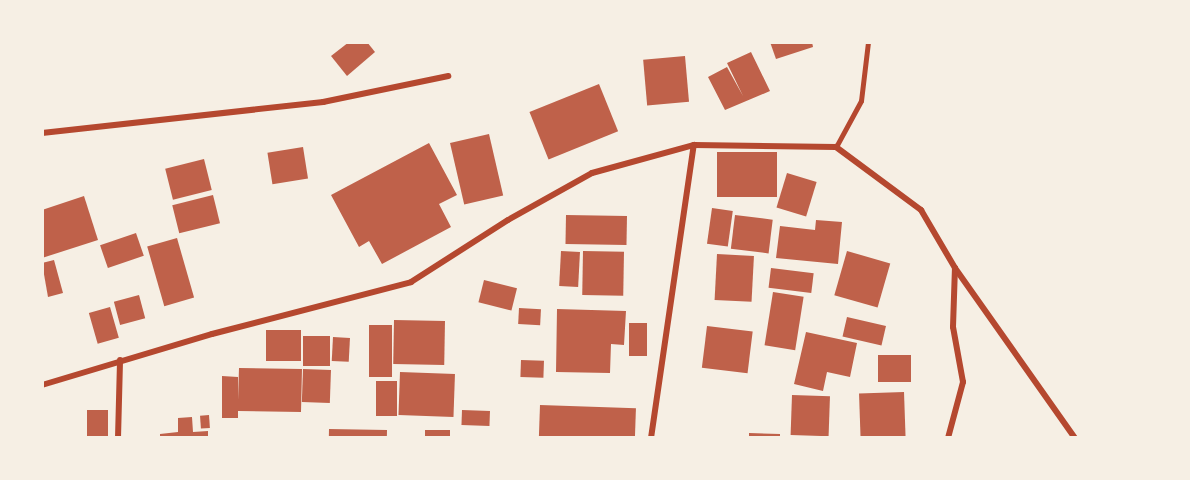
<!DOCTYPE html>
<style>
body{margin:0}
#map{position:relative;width:1190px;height:480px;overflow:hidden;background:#f6efe4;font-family:"Roboto Serif",serif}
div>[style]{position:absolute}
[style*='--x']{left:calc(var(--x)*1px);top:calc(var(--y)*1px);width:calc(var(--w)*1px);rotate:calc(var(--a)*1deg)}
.building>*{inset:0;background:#bf614a;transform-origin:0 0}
.service>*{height:4.5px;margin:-2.25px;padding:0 2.25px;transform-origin:2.25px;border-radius:2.25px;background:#b5482f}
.minor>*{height:6px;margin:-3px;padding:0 3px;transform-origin:3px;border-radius:3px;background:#b5482f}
span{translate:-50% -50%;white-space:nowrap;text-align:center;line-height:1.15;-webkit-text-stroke:4.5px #f6efe4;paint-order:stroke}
.frame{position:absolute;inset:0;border:44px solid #f6efe4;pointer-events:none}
</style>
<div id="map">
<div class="building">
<i style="clip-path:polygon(349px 42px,367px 42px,375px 52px,347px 76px,331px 56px)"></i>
<i style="clip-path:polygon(770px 42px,812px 42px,813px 47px,776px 59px)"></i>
<i style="clip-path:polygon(751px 52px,770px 91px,725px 110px,708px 77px,727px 67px,743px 96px,727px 63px)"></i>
<i style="left:685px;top:56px;width:46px;height:42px;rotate:85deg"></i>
<i style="left:599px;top:84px;width:51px;height:75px;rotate:68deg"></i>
<i style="left:489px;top:134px;width:63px;height:40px;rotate:77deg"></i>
<i style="clip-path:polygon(429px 143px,457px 195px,439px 204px,451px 227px,382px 264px,369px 241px,359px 247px,331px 195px)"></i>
<i style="left:303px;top:147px;width:32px;height:36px;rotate:81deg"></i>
<i style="left:717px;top:152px;width:60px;height:45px"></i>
<i style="left:204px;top:159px;width:32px;height:40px;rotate:76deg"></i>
<i style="left:787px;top:173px;width:31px;height:36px;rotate:17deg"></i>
<i style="left:213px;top:195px;width:29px;height:42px;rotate:76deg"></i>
<i style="clip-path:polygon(84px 196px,98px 240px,42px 258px,42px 210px)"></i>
<i style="left:712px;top:208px;width:21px;height:36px;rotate:8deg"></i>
<i style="left:566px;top:215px;width:61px;height:29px;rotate:1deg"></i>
<i style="left:735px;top:215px;width:38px;height:34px;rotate:7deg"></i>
<i style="clip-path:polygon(816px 220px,842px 222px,838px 264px,776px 258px,780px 226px,815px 230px)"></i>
<i style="left:136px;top:233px;width:24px;height:38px;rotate:71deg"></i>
<i style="left:177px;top:238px;width:62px;height:31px;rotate:74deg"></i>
<i style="left:561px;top:251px;width:19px;height:35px;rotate:3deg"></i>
<i style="left:583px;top:251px;width:41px;height:44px;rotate:1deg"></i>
<i style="left:847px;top:251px;width:45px;height:46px;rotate:16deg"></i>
<i style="left:717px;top:254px;width:37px;height:46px;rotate:3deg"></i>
<i style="clip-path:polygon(54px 260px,63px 293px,48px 297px,42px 263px)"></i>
<i style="left:771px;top:268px;width:43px;height:20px;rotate:7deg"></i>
<i style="left:484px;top:280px;width:34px;height:23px;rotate:14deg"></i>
<i style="left:773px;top:292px;width:31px;height:54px;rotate:9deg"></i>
<i style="left:139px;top:295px;width:24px;height:26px;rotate:75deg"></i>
<i style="left:110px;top:307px;width:32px;height:22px;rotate:74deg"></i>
<i style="left:519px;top:308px;width:22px;height:16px;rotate:3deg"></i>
<i style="clip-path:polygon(557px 309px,626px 311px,624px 345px,611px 344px,610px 373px,556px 372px)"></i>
<i style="left:847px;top:317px;width:40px;height:20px;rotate:13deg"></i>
<i style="left:394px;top:320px;width:51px;height:44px;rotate:1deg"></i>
<i style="left:629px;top:323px;width:18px;height:33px"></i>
<i style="left:369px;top:325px;width:23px;height:52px"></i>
<i style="left:707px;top:326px;width:46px;height:42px;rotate:7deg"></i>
<i style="left:266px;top:330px;width:35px;height:31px"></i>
<i style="clip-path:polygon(806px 332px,857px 343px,850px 377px,827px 372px,823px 391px,794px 384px)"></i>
<i style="left:303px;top:336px;width:27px;height:30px"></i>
<i style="left:333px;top:337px;width:17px;height:24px;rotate:3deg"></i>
<i style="left:911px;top:355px;width:27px;height:33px;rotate:90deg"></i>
<i style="left:521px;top:360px;width:23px;height:17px;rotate:2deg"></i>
<i style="clip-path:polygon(239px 368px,302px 369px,301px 412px,238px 411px,238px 418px,222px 418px,222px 376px,238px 377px,238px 400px)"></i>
<i style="left:303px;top:369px;width:28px;height:33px;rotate:2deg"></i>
<i style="left:400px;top:372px;width:55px;height:43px;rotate:2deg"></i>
<i style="left:376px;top:381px;width:21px;height:35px"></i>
<i style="left:904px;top:392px;width:46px;height:45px;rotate:88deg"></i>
<i style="left:792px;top:395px;width:38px;height:40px;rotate:2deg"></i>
<i style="left:540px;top:405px;width:96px;height:33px;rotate:2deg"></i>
<i style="left:87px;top:410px;width:21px;height:27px"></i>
<i style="left:462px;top:410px;width:28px;height:15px;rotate:2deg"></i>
<i style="left:209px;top:415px;width:13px;height:9px;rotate:86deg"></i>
<i style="clip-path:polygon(192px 417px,193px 432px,208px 431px,208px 438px,160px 438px,160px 434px,178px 432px,178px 418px)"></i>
<i style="left:329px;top:429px;width:58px;height:9px;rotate:1deg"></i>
<i style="left:425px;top:430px;width:25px;height:8px"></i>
<i style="clip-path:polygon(749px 433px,780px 434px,780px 438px,749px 438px)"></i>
</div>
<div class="service">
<i style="--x:836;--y:147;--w:52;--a:-61.5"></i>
<i style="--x:861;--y:101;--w:59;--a:-83.2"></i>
</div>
<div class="minor">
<i style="--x:42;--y:133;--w:283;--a:-6.3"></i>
<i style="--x:323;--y:102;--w:128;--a:-11.7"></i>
<i style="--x:42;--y:385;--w:177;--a:-16.7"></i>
<i style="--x:212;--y:334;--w:206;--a:-14.6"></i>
<i style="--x:411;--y:282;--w:115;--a:-32.6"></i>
<i style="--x:508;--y:220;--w:96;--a:-29.2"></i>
<i style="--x:592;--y:173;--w:106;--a:-15.4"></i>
<i style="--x:694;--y:145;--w:142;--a:0.8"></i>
<i style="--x:836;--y:147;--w:106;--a:36.5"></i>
<i style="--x:921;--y:210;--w:67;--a:59.6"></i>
<i style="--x:955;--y:268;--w:208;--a:54.8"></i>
<i style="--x:118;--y:438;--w:78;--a:-88.5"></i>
<i style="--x:651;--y:438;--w:296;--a:-81.7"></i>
<i style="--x:948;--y:438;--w:58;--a:-75"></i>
<i style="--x:963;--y:382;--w:56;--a:-100.3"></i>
<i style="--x:953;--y:327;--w:59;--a:-88.1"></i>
</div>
<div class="frame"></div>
</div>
